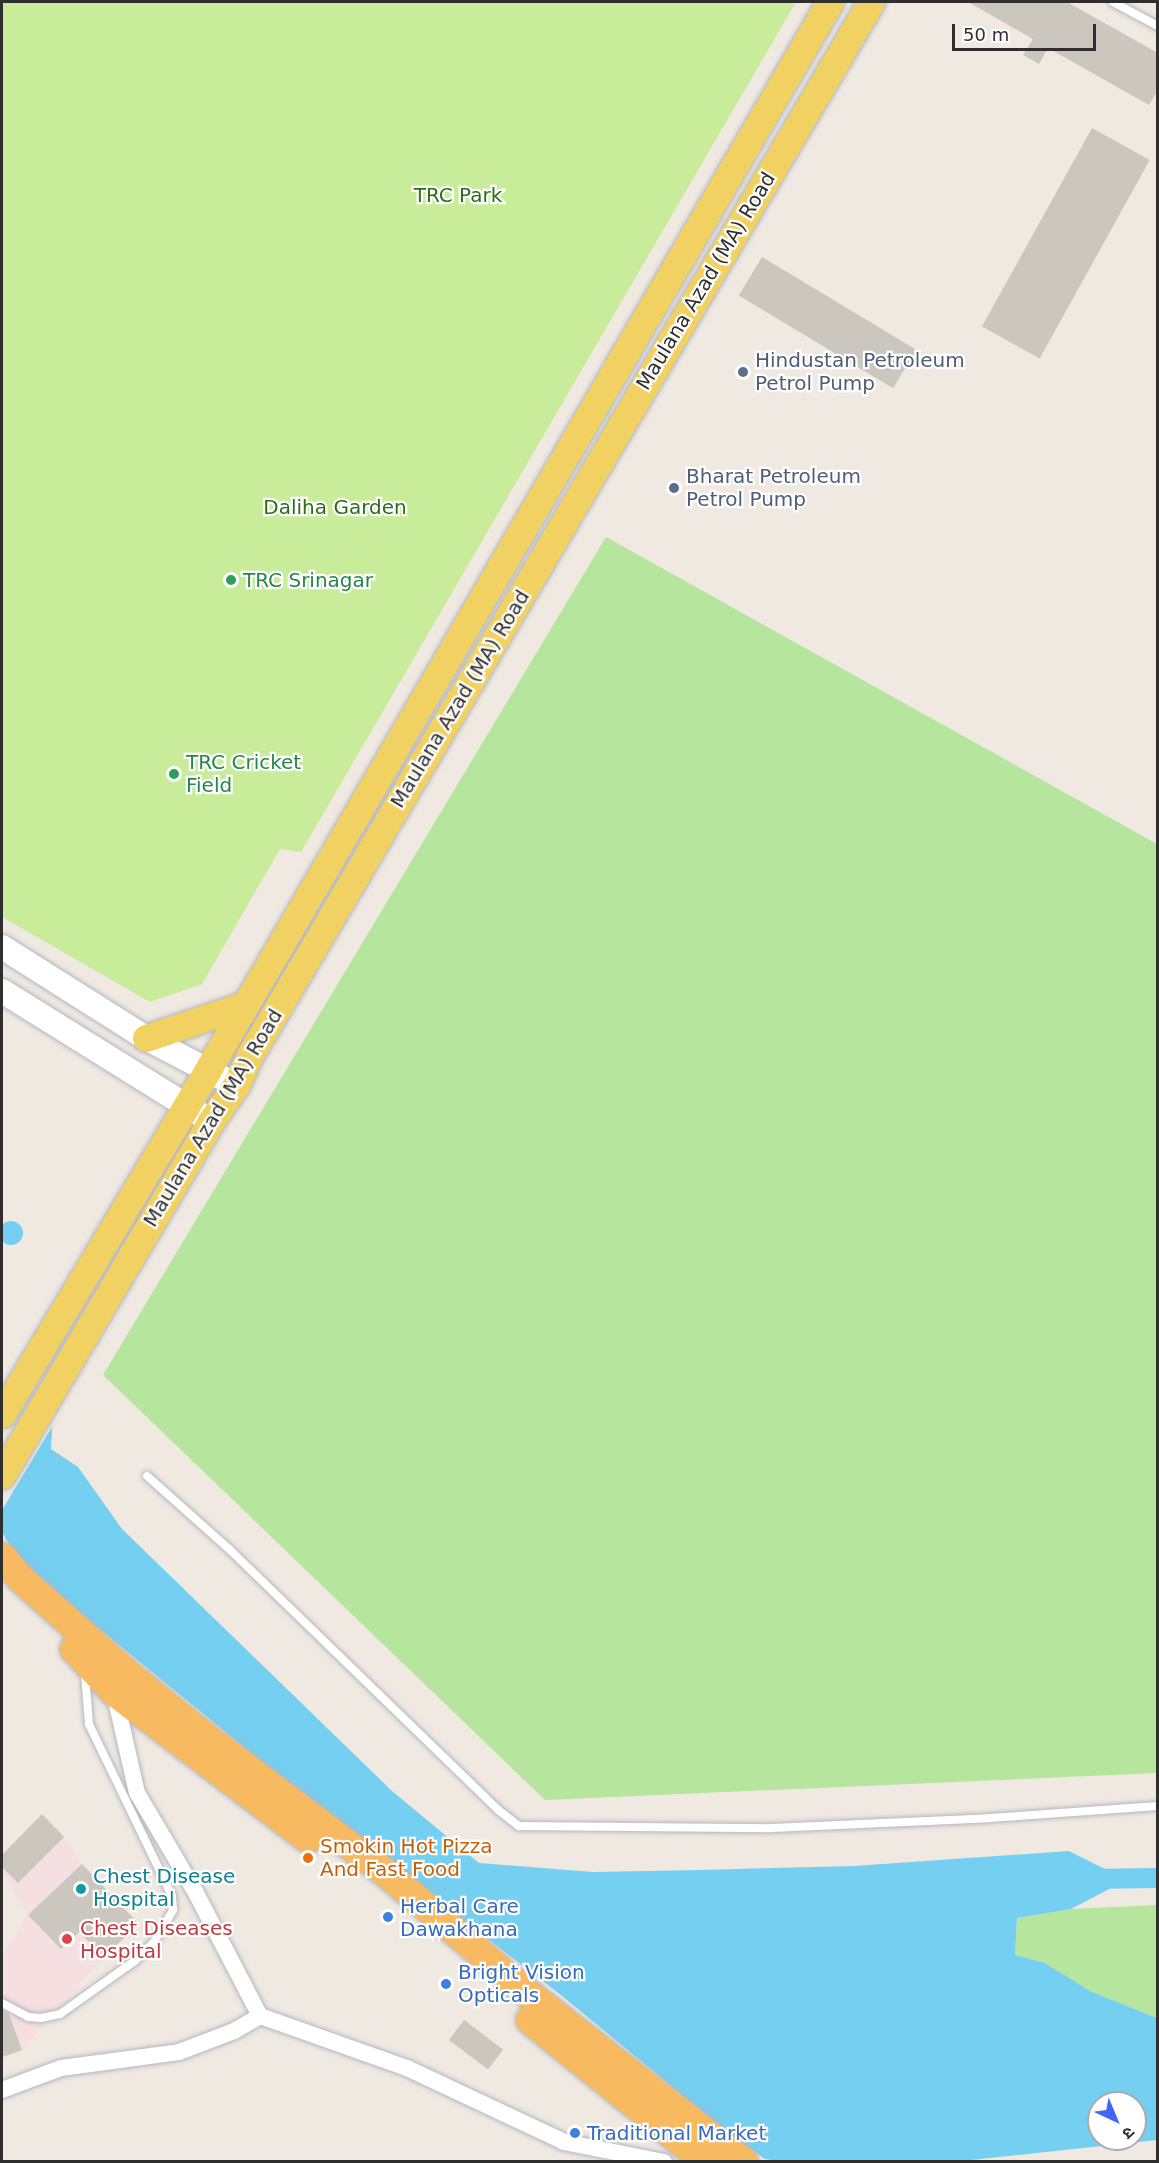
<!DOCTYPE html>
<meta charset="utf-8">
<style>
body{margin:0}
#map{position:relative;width:1159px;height:2163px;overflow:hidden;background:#efe9e1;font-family:"DejaVu Sans","Noto Sans Devanagari",sans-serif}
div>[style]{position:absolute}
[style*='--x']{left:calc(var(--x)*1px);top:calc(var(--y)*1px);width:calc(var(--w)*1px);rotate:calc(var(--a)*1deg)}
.medical>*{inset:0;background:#f5dfe0}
.green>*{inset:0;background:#b6e59e}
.pitch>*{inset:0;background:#c9ec9a}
.water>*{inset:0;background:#75cff0}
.round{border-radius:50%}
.pier>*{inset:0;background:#efe9e1}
.canal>*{height:20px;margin:-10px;padding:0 10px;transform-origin:10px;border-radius:10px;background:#75cff0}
.building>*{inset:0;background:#cbc7bf;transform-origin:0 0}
.roads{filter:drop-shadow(0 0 2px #b4b7c1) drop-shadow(0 0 2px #b4b7c1)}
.service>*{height:8px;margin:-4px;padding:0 4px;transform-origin:4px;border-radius:4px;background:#fff}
.minor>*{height:16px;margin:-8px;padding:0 8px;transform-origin:8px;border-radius:8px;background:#fff}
.secondary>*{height:24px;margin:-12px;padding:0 12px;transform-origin:12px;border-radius:12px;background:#fff}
.primary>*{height:27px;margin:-13.5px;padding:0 13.5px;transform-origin:13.5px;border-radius:13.5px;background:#f2d163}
.trunk>*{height:28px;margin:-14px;padding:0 14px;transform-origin:14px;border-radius:14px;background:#f8ba60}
.dots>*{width:16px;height:16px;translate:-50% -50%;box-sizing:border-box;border:3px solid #fff;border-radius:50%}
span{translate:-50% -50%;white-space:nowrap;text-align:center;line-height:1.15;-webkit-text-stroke:4.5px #fff;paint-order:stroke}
.park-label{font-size:20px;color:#2c6e1b}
.street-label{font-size:20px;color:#2e2e2e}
.service-label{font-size:20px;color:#4e5e75}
.left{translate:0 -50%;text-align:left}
.leisure-label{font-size:20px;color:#27864d}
.food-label{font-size:20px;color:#c56008}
.culture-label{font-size:20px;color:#0d838f}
.shop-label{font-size:20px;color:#366cbe}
.health-label{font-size:20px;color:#be3a42}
.frame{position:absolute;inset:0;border:3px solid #2e2e2e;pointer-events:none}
.north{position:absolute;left:1087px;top:2091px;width:60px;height:60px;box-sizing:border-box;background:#fff;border:2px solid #ababab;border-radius:50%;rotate:136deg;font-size:16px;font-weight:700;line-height:24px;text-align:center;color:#2e2e2e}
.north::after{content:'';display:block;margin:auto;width:21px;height:27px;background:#4264fb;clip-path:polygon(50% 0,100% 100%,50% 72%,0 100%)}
.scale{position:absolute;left:952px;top:24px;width:144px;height:27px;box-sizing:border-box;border:3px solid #2e2e2e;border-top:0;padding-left:8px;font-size:18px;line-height:21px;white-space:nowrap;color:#2e2e2e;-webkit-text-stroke:4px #fff;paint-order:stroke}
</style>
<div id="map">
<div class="medical">
<i style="clip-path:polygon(42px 1814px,64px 1837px,82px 1864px,139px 1924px,104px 1957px,22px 2050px,2px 2058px,2px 1955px,28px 1915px,2px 1871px,2px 1855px)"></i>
</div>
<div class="green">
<i style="clip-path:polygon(606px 537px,1157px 844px,1157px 1773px,545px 1800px,103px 1375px)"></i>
<i style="clip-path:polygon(1157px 1905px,1157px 2018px,1090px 1991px,1045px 1963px,1015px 1955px,1017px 1918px,1071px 1909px)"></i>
</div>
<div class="pitch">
<i style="clip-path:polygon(2px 2px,796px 2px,301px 852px,280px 849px,202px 984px,150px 1002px,2px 917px)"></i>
</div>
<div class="water">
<i class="round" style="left:-1px;top:1221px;width:24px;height:24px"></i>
<i style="clip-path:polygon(evenodd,53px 1411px,51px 1449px,78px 1467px,122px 1529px,392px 1791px,479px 1863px,593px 1872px,699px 1870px,854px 1866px,1069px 1851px,1109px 1871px,1113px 1887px,1071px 1909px,1017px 1918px,1015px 1955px,1045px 1963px,1090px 1991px,1157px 2018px,1157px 2140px,952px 2162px,785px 2162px,765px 2159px,728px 2133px,561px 1995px,339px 1825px,37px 1578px,14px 1553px,2px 1532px,3px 1506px,53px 1411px,1099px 2103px,1135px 2103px,1135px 2139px,1099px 2139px,1099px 2103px)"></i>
</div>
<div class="pier">
<i style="clip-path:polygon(2px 1399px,56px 1411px,55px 1422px,2px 1510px,2px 1502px,10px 1479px,2px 1470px)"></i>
</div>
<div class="canal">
<i style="--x:1084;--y:1879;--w:74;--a:-0.8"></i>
</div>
<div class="building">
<i style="clip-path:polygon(968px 2px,1067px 2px,1158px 53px,1158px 90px,1149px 105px,1048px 48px,1039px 64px,1023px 55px,1033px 39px)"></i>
<i style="left:1092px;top:128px;width:66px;height:227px;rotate:29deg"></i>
<i style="left:762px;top:257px;width:180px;height:45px;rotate:31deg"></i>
<i style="clip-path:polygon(42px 1814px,64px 1837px,18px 1883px,2px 1867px,2px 1855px)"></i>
<i style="clip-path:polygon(82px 1864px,139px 1924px,104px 1957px,79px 1932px,61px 1949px,28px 1915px)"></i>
<i style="clip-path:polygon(2px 2010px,9px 2014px,22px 2050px,2px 2057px)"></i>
<i style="left:464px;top:2020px;width:49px;height:25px;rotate:37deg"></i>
</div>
<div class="roads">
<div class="service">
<i style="--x:1113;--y:2;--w:51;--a:28.1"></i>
<i style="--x:147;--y:1476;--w:110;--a:41.7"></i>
<i style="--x:229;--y:1549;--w:373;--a:44.1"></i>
<i style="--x:497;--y:1809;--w:28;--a:38"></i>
<i style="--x:519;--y:1826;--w:253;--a:0.5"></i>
<i style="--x:772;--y:1828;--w:217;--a:-2.6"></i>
<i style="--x:989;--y:1818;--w:169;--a:-4.1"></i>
<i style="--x:2;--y:2003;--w:30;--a:28"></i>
<i style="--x:28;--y:2017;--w:13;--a:4"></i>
<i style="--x:41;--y:2018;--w:19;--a:-12"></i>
<i style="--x:60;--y:2014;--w:93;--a:-35.4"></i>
<i style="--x:136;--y:1960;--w:25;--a:-45"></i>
<i style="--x:154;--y:1942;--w:37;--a:-59"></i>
<i style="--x:173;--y:1910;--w:14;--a:-94"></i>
<i style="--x:172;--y:1896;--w:191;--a:-115.8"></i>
<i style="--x:89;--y:1724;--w:50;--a:-94.6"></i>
</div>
<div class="minor">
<i style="--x:260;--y:2016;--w:156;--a:19.5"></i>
<i style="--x:407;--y:2068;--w:174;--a:25.2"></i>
<i style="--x:564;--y:2142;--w:102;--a:11.3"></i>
<i style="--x:2;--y:2090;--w:63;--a:-20.4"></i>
<i style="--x:61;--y:2068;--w:119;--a:-7.7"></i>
<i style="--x:179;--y:2052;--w:59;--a:-20.9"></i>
<i style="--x:234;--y:2031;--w:30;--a:-30"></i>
<i style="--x:260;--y:2016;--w:139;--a:-117.5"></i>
<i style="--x:196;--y:1893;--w:116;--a:-120.5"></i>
<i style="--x:137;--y:1793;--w:104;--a:-102.8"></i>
</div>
<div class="secondary">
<i style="--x:2;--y:947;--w:170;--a:32.3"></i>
<i style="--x:146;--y:1038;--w:102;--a:27.6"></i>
<i style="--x:2;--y:991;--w:246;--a:31.9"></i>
</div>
<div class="primary">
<i style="--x:146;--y:1038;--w:103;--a:-18.6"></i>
<i style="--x:2;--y:1414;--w:400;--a:-59.1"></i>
<i style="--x:207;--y:1071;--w:1237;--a:-59.77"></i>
<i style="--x:2;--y:1475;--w:411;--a:-59.4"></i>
<i style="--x:211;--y:1121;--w:44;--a:-55.2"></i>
<i style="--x:236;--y:1085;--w:33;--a:-65"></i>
<i style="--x:250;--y:1055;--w:1222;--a:-59.47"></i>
</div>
<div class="trunk">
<i style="--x:2;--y:1557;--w:29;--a:49"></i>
<i style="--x:21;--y:1579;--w:143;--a:41.6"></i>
<i style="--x:128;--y:1674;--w:95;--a:39"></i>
<i style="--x:202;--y:1734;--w:232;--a:37.1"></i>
<i style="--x:387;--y:1874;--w:181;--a:40.3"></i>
<i style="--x:525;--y:1991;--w:278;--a:38"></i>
<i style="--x:74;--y:1649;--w:57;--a:47.1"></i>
<i style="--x:113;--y:1691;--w:245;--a:37.2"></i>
<i style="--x:530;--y:2020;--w:226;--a:38.9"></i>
</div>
</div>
<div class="dots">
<i style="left:743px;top:372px;background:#5c6f8a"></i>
<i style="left:674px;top:488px;background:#5c6f8a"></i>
<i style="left:231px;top:580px;background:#2e9e5b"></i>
<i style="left:174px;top:774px;background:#2e9e5b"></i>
<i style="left:308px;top:1858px;background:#e8710a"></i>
<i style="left:81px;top:1889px;background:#0f9aa8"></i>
<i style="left:388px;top:1917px;background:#3f7fe0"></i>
<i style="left:67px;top:1939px;background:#e0444e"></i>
<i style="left:446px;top:1984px;background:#3f7fe0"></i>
<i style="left:575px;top:2133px;background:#3f7fe0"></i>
</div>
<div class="park-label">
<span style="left:458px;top:195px">TRC Park</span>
<span style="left:335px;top:507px">Daliha Garden</span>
</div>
<div class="street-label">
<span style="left:706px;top:281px;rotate:-59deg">Maulana Azad (MA) Road</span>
<span style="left:460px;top:699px;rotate:-59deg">Maulana Azad (MA) Road</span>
<span style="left:213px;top:1118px;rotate:-59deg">Maulana Azad (MA) Road</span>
</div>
<div class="service-label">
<span class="left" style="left:755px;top:372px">Hindustan Petroleum<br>Petrol Pump</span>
<span class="left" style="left:686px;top:488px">Bharat Petroleum<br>Petrol Pump</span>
</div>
<div class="leisure-label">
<span class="left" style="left:243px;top:580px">TRC Srinagar</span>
<span class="left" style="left:186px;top:774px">TRC Cricket<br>Field</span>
</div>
<div class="food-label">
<span class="left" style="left:320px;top:1858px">Smokin Hot Pizza<br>And Fast Food</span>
</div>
<div class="culture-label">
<span class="left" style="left:93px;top:1888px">Chest Disease<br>Hospital</span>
</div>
<div class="shop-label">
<span class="left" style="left:400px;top:1918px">Herbal Care<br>Dawakhana</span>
<span class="left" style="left:458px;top:1984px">Bright Vision<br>Opticals</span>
<span class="left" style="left:587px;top:2133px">Traditional Market</span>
</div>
<div class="health-label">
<span class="left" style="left:80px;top:1940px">Chest Diseases<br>Hospital</span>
</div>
<div class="frame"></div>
<div class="north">उ</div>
<div class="scale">50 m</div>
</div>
